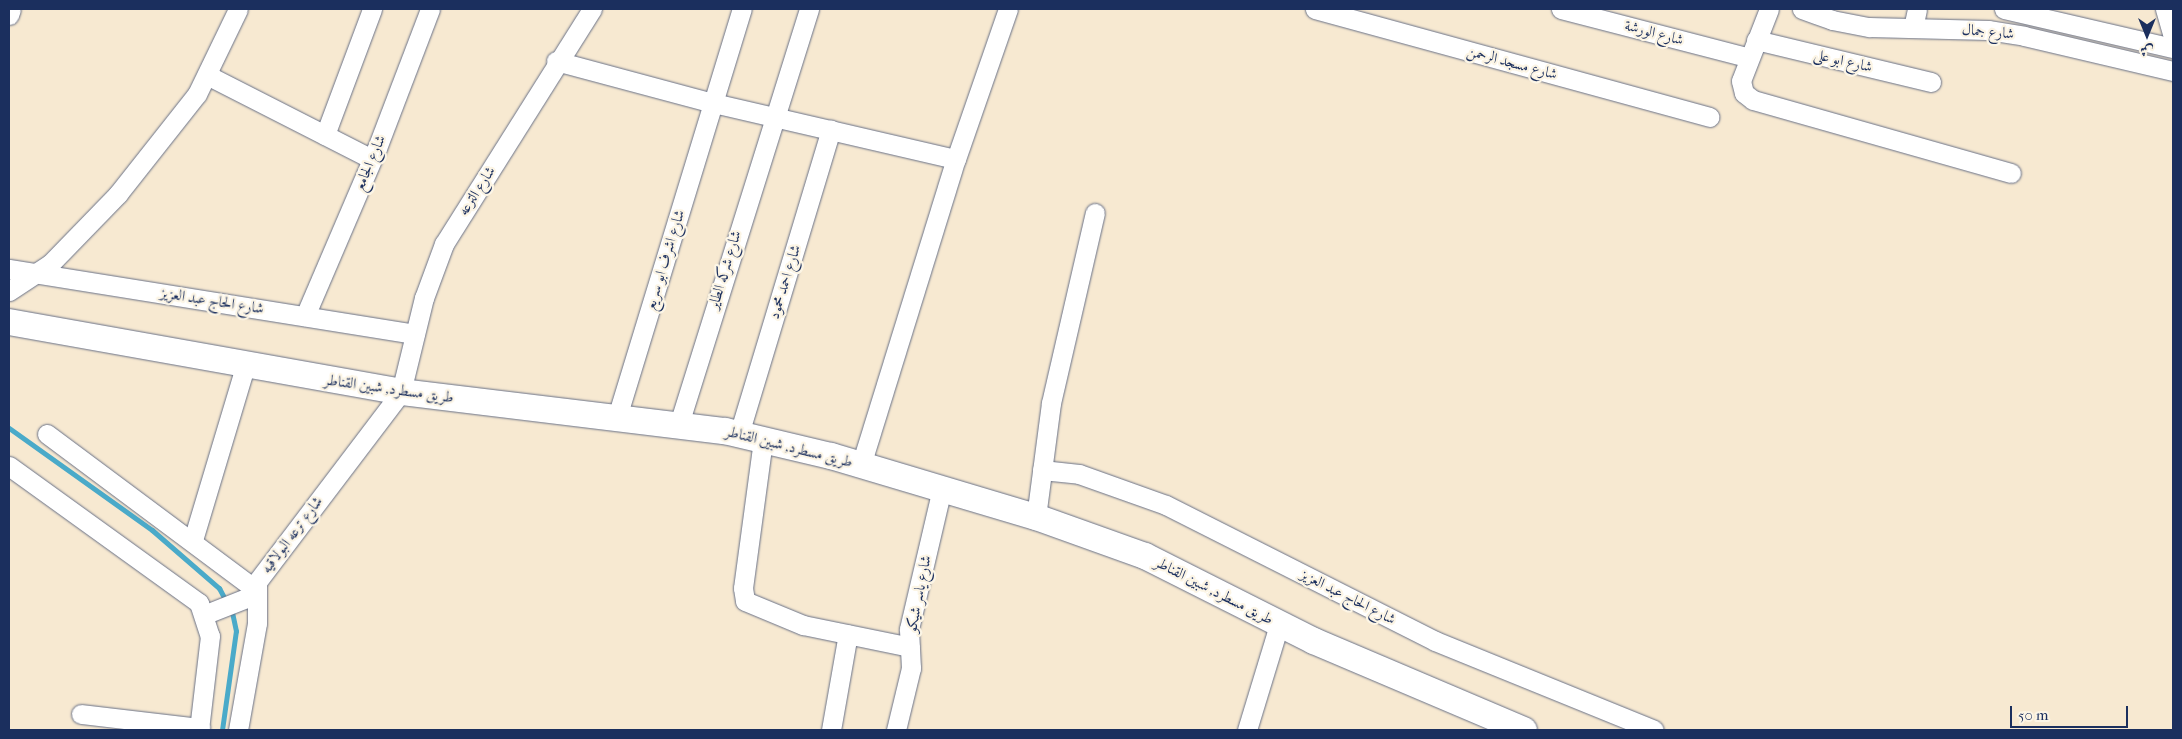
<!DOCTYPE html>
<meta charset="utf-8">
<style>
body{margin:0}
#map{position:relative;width:2182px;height:739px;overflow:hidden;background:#f7e9d1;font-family:"IM FELL French Canon",Amiri,serif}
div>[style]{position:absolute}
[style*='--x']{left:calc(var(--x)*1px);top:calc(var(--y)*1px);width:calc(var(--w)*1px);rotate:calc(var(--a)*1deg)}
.stream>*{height:5px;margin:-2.5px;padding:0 2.5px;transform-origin:2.5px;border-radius:2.5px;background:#4aaac9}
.roads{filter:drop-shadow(0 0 1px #687086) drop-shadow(0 0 1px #687086)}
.minor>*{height:19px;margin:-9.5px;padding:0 9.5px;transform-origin:9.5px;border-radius:9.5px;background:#fff}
.secondary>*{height:26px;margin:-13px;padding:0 13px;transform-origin:13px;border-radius:13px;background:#fff}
span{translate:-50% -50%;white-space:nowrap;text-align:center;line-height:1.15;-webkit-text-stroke:4.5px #fcf5e5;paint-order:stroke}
.street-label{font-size:15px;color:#1b2f5e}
.frame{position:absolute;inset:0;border:10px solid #1b2f5e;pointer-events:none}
.north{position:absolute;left:2122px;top:10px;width:50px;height:50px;-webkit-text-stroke:4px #fcf5e5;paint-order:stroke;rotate:180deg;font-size:14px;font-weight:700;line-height:20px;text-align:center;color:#1b2f5e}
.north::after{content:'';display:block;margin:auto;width:18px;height:22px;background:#1b2f5e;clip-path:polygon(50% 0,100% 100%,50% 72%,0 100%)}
.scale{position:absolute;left:2010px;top:706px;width:118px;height:22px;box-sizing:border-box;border:2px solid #1b2f5e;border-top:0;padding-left:6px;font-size:15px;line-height:18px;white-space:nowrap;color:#1b2f5e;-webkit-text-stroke:4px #fcf5e5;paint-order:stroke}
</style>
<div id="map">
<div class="stream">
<i style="--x:9;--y:428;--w:176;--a:35.5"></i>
<i style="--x:152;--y:530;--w:89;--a:40.9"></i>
<i style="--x:219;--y:588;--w:15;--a:62"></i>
<i style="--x:222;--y:730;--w:100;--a:-82"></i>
<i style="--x:236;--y:631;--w:24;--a:-102"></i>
</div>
<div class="roads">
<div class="minor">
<i style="--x:1315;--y:9;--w:409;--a:15.3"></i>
<i style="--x:1561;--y:9;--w:192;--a:14.5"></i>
<i style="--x:1769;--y:9;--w:77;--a:111.3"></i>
<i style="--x:1741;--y:81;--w:12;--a:76"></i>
<i style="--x:1744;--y:93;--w:11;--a:38"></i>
<i style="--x:1753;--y:100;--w:268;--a:15.8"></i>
<i style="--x:1802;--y:9;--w:32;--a:20"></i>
<i style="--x:1832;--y:20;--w:38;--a:11"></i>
<i style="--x:1869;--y:27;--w:119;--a:1.4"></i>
<i style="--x:1988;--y:30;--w:36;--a:9"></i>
<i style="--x:2024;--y:36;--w:153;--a:13.2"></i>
<i style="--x:2004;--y:9;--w:173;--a:13"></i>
<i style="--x:2165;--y:9;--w:29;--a:74"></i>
<i style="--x:9;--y:15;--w:6;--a:-72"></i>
<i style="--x:1913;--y:28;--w:19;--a:-78"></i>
<i style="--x:1756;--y:40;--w:180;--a:13.5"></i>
<i style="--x:556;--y:61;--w:163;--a:15"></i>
<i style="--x:713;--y:103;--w:249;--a:13"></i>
<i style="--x:207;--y:75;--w:185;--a:27"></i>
<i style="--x:325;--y:135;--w:134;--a:-69.5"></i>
<i style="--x:9;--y:269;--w:411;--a:9.1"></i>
<i style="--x:9;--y:291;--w:49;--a:-33.4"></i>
<i style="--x:50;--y:264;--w:98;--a:-45.8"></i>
<i style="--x:118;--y:194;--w:127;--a:-51.7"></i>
<i style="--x:197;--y:94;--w:94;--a:-64.2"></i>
<i style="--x:305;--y:316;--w:183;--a:-66.8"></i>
<i style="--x:377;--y:148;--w:149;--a:-69.1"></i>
<i style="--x:617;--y:417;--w:427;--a:-73"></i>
<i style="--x:679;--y:424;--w:435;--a:-72.6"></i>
<i style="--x:47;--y:434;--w:259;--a:36.7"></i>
<i style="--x:739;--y:434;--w:318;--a:-73.2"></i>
<i style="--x:763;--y:440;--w:149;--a:97.7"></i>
<i style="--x:743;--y:588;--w:13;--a:81"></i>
<i style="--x:745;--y:601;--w:63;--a:22.5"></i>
<i style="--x:803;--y:625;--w:109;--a:11.6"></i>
<i style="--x:861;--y:465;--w:320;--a:-72.8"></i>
<i style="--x:956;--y:159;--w:159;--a:-70.9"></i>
<i style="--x:9;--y:466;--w:234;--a:35.8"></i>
<i style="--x:199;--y:603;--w:35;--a:72"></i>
<i style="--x:210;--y:636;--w:95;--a:96.7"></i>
<i style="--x:1042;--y:470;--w:37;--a:6"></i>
<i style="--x:1079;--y:474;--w:92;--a:19.6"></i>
<i style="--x:1166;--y:505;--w:301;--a:26.8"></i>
<i style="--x:1435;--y:641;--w:236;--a:22.1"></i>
<i style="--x:1036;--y:517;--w:115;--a:-82.5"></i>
<i style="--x:1051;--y:403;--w:195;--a:-77"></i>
<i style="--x:193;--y:540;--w:181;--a:-73.3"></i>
<i style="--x:206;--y:614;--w:52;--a:-21.6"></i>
<i style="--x:81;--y:714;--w:120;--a:6.7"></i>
<i style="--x:238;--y:730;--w:109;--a:-79.9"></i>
<i style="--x:257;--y:623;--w:41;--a:-90"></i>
<i style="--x:257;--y:582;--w:238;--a:-52.8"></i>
<i style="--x:401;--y:392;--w:97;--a:-76.3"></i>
<i style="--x:424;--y:298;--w:58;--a:-69.7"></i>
<i style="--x:444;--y:244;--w:278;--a:-57.8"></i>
<i style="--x:831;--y:730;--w:97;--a:-80"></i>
<i style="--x:896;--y:730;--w:64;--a:-76.4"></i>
<i style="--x:911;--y:668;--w:39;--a:-93"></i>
<i style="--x:909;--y:629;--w:145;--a:-76.8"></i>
<i style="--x:1247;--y:730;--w:110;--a:-73.1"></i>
</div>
<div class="secondary">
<i style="--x:9;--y:322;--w:398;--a:10.1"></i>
<i style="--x:401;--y:392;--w:326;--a:6.9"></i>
<i style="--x:725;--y:431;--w:109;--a:13.3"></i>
<i style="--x:831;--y:456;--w:214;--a:16.6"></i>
<i style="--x:1036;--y:517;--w:116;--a:19.7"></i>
<i style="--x:1145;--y:556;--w:189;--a:26.7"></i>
<i style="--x:1314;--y:641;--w:228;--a:23"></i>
</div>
</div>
<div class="street-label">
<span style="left:1988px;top:32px;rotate:5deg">شارع جمال</span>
<span style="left:1654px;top:33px;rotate:15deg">شارع الورشة</span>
<span style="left:1843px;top:61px;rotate:13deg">شارع ابو على</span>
<span style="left:1512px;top:63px;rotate:15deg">شارع مسجد الرحمن</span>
<span style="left:370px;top:163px;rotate:-67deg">شارع الجامع</span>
<span style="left:477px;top:191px;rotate:-57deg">شارع الترعه</span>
<span style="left:665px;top:260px;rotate:-73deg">شارع اشرف ابو سريع</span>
<span style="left:725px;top:270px;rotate:-73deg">شارع شركه الطاير</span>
<span style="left:785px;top:282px;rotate:-73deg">شارع احمد محمود</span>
<span style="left:212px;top:301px;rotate:9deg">شارع الحاج عبد العزيز</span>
<span style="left:389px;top:389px;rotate:8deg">طريق مسطرد, شبين القناطر</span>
<span style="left:789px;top:447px;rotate:14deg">طريق مسطرد, شبين القناطر</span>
<span style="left:292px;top:535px;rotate:-53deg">شارع ترعه البولاقيه</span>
<span style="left:1214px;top:591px;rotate:27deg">طريق مسطرد, شبين القناطر</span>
<span style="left:919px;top:594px;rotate:-79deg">شارع ياسر شيكو</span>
<span style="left:1348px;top:597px;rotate:27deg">شارع الحاج عبد العزيز</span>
</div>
<div class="frame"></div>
<div class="north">ش</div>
<div class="scale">50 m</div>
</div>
